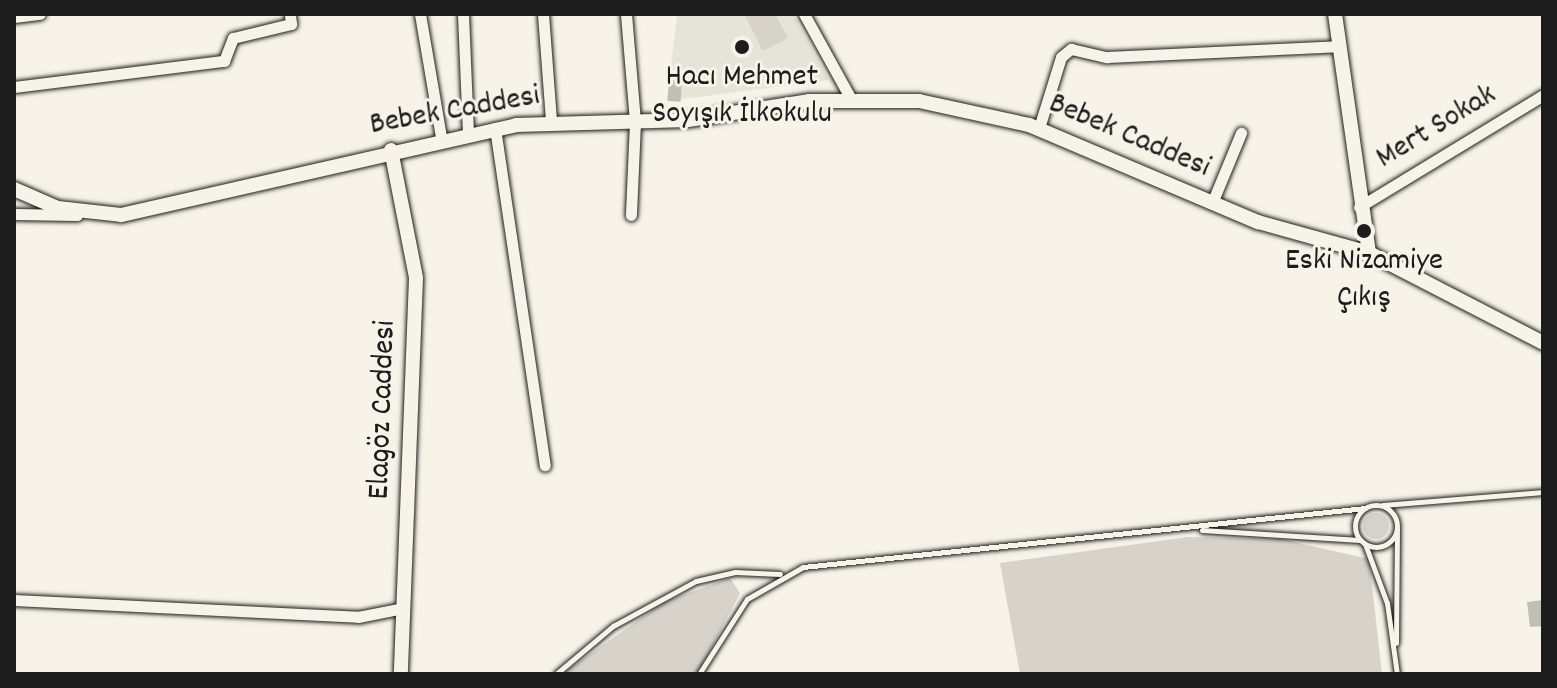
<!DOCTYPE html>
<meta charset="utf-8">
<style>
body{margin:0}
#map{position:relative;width:1557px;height:688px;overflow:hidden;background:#f7f3e8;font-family:Dekko,sans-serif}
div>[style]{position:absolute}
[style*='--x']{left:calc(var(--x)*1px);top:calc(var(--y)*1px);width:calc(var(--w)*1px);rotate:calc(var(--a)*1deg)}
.built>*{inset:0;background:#e6e3d9}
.green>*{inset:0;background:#d7d3cb}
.round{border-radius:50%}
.building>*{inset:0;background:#c0beb5;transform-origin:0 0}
.roads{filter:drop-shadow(0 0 2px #1c1c1c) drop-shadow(0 0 2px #1c1c1c)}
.service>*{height:5px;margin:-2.5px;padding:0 2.5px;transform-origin:2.5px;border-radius:2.5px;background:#f7f3e8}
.service>.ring{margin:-2.5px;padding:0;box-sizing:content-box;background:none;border:5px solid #f7f3e8;border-radius:50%}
.minor>*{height:11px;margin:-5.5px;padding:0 5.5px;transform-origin:5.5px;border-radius:5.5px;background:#f7f3e8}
.tertiary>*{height:14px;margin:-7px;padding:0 7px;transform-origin:7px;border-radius:7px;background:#f7f3e8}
.dots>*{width:22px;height:22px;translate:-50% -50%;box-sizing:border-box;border:4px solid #f7f3e8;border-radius:50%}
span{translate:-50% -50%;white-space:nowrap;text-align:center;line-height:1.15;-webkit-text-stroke:6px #f7f3e8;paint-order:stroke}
.poi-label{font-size:32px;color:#1c1c1c}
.street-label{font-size:32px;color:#1c1c1c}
.frame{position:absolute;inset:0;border:16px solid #1c1c1c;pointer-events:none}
</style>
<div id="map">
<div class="built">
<i style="clip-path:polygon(677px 14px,793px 14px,829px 80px,667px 101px)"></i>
</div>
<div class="green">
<i style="clip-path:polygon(744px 14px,775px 14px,788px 38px,763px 51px)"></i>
<i class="round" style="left:1363px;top:513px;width:26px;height:26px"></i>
<i style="clip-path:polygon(1188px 537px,1281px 539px,1369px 559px,1382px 674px,1020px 674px,1000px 563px)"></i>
<i style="clip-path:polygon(730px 578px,740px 593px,698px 674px,562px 674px,664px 602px)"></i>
</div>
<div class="building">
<i style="left:669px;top:80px;width:13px;height:21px;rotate:4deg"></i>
<i style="clip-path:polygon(1543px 600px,1543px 626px,1530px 627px,1527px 602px)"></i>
</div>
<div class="roads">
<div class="service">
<i class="ring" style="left:1355px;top:505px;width:37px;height:37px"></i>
<i style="--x:1383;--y:505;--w:161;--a:-4.6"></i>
<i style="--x:1202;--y:530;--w:158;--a:3.6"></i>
<i style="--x:1365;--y:544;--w:63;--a:69.6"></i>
<i style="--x:1387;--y:603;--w:72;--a:82"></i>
<i style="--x:1396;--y:643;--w:114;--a:-89.5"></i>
<i style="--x:556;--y:674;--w:75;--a:-40.1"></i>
<i style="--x:613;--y:626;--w:94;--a:-28.5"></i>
<i style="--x:696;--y:581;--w:40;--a:-13"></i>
<i style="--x:735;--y:572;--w:45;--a:2.5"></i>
<i style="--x:699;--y:674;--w:89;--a:-57.4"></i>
<i style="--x:747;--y:599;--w:64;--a:-29.7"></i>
<i style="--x:803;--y:567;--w:565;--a:-5.99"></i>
</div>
<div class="minor">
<i style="--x:420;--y:14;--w:125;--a:80.3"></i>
<i style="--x:463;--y:14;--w:118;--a:87.6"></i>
<i style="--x:543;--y:14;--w:107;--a:85.7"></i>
<i style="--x:626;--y:14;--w:108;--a:85.2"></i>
<i style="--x:635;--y:122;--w:93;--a:92.5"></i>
<i style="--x:804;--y:14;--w:97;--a:61.1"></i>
<i style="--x:14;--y:17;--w:26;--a:-7"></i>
<i style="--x:14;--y:87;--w:212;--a:-7.1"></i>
<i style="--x:224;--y:61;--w:25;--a:-69"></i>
<i style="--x:233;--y:38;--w:60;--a:-13.6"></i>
<i style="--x:291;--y:24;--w:10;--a:-96"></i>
<i style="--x:495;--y:128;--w:341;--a:81.6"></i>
<i style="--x:1039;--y:128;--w:74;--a:-72.8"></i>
<i style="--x:1061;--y:57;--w:13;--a:-39"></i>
<i style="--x:1071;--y:49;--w:37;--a:13"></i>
<i style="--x:1107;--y:57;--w:230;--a:-2.7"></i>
<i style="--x:1212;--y:203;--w:76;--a:-67.5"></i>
<i style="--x:1359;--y:207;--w:215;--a:-31.3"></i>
<i style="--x:14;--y:214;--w:63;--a:0.9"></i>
<i style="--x:14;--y:600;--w:344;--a:2.8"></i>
<i style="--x:358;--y:617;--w:47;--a:-11.1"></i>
</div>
<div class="tertiary">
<i style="--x:1335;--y:14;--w:241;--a:81.9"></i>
<i style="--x:391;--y:150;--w:130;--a:78.9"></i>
<i style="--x:416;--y:278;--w:396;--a:92.2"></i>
<i style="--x:14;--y:189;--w:48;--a:23.4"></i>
<i style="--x:58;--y:208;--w:63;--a:6.3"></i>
<i style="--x:121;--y:215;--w:405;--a:-12.8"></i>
<i style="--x:516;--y:125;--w:172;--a:-1.7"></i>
<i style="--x:688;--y:120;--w:122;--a:-8.9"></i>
<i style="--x:809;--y:101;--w:110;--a:0"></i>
<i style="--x:919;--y:101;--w:113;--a:12.3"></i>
<i style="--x:1029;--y:125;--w:249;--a:23"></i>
<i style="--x:1258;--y:222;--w:115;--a:15.6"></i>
<i style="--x:1369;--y:253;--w:196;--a:27.3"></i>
</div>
</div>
<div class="dots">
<i style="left:742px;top:47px;background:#1c1c1c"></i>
<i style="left:1364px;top:231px;background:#1c1c1c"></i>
</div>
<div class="poi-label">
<span style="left:742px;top:97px">Hacı Mehmet<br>Soyışık İlkokulu</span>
<span style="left:1364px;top:281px">Eski Nizamiye<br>Çıkış</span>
</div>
<div class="street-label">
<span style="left:455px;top:112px;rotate:-10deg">Bebek Caddesi</span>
<span style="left:1437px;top:128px;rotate:-31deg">Mert Sokak</span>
<span style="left:1129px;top:137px;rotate:23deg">Bebek Caddesi</span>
<span style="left:384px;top:410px;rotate:-88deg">Elagöz Caddesi</span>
</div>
<div class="frame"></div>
</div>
